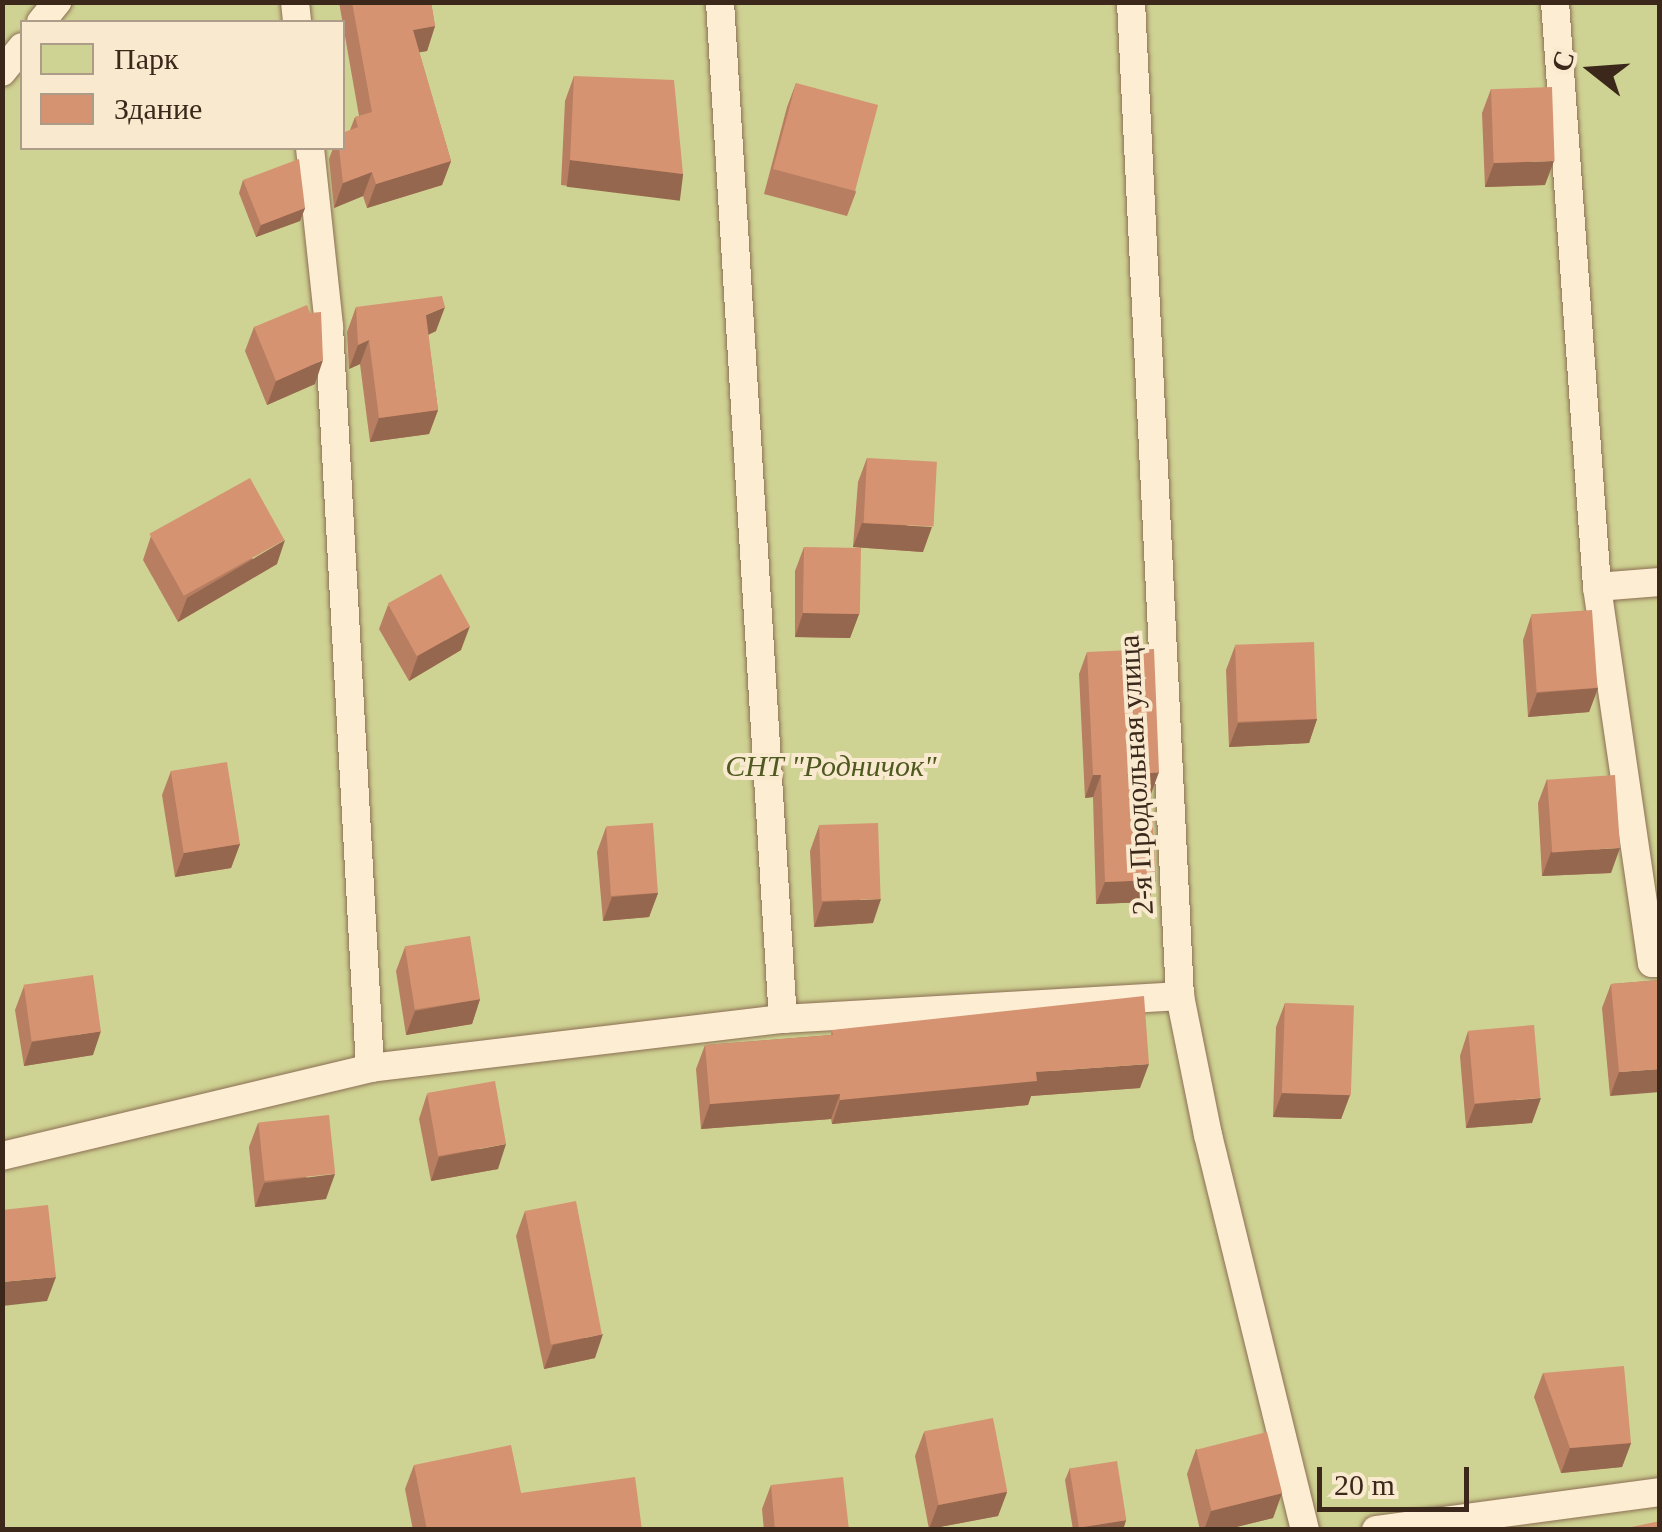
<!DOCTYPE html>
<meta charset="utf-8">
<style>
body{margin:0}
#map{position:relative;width:1662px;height:1532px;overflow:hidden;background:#f2dfbf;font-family:"Times New Roman",serif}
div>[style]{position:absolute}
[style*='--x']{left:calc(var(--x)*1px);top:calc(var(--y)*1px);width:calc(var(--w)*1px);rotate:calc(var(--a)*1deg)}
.green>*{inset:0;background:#ced292}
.roads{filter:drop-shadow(0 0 2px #8d6f55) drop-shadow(0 0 2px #8d6f55)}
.lane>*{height:28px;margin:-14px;padding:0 14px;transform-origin:14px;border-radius:14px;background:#fcedd3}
.wall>*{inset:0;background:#b77e61}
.shaded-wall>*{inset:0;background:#95674f;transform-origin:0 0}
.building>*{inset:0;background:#d59371;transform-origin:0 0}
span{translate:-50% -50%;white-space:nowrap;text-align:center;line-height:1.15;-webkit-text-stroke:8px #f9eacf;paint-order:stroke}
.park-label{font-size:30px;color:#4f5a20;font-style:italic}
.street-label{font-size:30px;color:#3b281b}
.frame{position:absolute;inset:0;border:5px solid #3b281b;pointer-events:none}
.legend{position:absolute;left:20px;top:20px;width:325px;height:130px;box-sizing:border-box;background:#f9eacf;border:2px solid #ad9c87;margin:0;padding:12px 18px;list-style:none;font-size:30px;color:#3b281b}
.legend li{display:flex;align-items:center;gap:20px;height:50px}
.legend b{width:50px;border:2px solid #ad9c87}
.north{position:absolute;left:1542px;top:20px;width:100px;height:100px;-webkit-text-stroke:8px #f9eacf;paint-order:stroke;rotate:287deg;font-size:28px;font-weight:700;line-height:40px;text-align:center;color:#3b281b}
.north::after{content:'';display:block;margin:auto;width:35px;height:45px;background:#3b281b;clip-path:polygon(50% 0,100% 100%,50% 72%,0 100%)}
.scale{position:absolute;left:1317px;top:1467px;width:152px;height:45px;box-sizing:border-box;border:5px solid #3b281b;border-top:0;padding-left:12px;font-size:30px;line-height:35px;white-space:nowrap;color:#3b281b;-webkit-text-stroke:8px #f9eacf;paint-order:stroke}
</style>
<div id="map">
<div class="green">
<i style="clip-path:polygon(evenodd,3px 3px,1659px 3px,1659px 1529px,3px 1529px,3px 3px,22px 22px,342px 22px,342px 148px,22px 148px,22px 22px)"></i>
</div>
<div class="roads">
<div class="lane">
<i style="--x:295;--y:2;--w:20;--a:84"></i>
<i style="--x:720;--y:2;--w:1019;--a:86.46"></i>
<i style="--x:1131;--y:2;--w:995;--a:87.18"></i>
<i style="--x:1180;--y:996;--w:142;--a:78.6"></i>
<i style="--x:1208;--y:1135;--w:407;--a:76.2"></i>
<i style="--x:1555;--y:2;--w:587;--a:85.89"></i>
<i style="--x:1597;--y:587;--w:380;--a:81.7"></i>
<i style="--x:1652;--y:963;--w:8;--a:0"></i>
<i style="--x:41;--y:22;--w:26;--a:-51"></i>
<i style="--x:2;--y:72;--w:32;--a:-51"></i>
<i style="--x:310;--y:148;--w:180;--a:83.9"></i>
<i style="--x:329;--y:327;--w:742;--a:86.83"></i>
<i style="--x:1597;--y:587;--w:63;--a:-4.5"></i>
<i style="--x:2;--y:1156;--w:378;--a:-13.4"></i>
<i style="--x:370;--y:1068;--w:416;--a:-6.8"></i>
<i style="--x:783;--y:1019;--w:398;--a:-3.3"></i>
<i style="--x:1376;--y:1530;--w:287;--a:-7.6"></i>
</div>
</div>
<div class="wall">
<i style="clip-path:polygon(339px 2px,431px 2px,435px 26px,427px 51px,419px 52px,451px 161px,442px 185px,367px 208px,363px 196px,334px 208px,329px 159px,333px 148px,339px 148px,350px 130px,355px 117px,359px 116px)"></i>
<i style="clip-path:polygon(574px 76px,683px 174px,674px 199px,561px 185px,565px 101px)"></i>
<i style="clip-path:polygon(796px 83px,856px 192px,847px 216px,764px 194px,787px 107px)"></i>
<i style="clip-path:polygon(1491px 89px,1545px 185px,1485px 187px,1482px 113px)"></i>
<i style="clip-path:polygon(243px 180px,305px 208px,300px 221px,256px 237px,239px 193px)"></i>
<i style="clip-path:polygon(356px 307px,436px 331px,428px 335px,438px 410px,429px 434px,370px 442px,360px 364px,349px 369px,347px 332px)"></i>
<i style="clip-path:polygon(310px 313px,315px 384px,267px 405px,245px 351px,254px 327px)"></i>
<i style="clip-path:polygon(867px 458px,923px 552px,853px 547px,858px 482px)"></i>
<i style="clip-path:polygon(151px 536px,277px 564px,178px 622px,143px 560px)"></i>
<i style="clip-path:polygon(804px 547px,859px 614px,850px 638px,795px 637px,795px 571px)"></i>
<i style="clip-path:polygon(388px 605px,461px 650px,409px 681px,379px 629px)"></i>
<i style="clip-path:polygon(1531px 616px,1598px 688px,1589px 712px,1528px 717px,1523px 640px)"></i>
<i style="clip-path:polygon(1235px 646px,1317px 719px,1309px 743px,1229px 747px,1226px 670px)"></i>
<i style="clip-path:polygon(1087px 652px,1151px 794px,1148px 902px,1096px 904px,1093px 797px,1085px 798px,1079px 674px)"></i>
<i style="clip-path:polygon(171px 771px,240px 844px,231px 868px,175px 877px,162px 795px)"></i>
<i style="clip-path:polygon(1547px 779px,1611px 873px,1542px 876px,1538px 803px)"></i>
<i style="clip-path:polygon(819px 826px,873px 923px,814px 927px,810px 851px)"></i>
<i style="clip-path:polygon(606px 827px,658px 893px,649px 917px,603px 921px,597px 852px)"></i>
<i style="clip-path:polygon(405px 947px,480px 999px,472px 1024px,406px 1035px,396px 971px)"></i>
<i style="clip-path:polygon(1660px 980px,1610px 1096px,1602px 1008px,1611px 984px)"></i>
<i style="clip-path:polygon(24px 986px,93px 1055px,24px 1066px,15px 1010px)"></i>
<i style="clip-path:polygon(1285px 1003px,1350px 1095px,1341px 1119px,1273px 1117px,1276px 1027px)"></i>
<i style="clip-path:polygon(832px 1030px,1140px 1088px,1031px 1096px,1028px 1105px,832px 1124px,831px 1119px,701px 1129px,696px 1069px,705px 1045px,831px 1035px)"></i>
<i style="clip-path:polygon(1468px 1031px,1532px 1123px,1466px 1128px,1460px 1056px)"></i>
<i style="clip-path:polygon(427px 1094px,498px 1169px,431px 1181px,419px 1119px)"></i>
<i style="clip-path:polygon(258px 1123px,326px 1199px,255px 1207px,249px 1147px)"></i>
<i style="clip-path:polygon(525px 1211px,595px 1358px,544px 1369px,516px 1236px)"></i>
<i style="clip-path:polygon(1543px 1373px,1631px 1443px,1622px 1467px,1561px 1473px,1534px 1397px)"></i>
<i style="clip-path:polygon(924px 1432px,1007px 1492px,998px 1516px,929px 1529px,915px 1456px)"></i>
<i style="clip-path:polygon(1196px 1449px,1282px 1493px,1273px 1518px,1224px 1530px,1200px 1530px,1187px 1474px)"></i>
<i style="clip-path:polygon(414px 1465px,642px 1530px,413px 1530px,405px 1489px)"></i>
<i style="clip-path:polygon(1070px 1468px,1126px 1520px,1123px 1530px,1073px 1530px,1065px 1480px)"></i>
<i style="clip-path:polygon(771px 1485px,849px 1530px,764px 1530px,762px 1509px)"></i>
</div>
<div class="shaded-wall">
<i style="clip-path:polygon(435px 26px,427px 51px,404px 55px,413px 30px)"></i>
<i style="left:570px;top:160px;width:114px;height:27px;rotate:7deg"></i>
<i style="clip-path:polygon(451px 161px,442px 185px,367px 208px,376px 184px)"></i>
<i style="clip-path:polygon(1554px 161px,1545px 185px,1485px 187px,1494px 163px)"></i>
<i style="clip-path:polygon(372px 172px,363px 196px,334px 208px,343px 183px)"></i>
<i style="clip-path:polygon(305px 208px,300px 221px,256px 237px,261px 225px)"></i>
<i style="clip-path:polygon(445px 307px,436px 331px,417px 340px,426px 315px)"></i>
<i style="clip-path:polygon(369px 340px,360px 364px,349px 369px,358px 345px)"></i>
<i style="clip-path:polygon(323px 360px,315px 384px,267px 405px,276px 381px)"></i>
<i style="clip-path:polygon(438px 410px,429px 434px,370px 442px,379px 418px)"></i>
<i style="clip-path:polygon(862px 523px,932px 527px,923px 552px,853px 547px)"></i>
<i style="clip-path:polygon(285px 540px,277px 564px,178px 622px,187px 598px)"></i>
<i style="clip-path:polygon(803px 613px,859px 614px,850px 638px,795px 637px)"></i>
<i style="clip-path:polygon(470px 626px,461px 650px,409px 681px,418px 656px)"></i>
<i style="clip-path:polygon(1598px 688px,1589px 712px,1528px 717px,1537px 693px)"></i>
<i style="clip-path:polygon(1317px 719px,1309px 743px,1229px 747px,1238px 723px)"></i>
<i style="clip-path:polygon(1159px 772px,1151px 794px,1150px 773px)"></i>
<i style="clip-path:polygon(1093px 775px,1101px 775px,1093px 797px,1085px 798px)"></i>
<i style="clip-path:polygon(240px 844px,231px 868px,175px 877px,184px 853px)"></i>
<i style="clip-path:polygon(1620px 848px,1611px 873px,1542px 876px,1551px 852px)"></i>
<i style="clip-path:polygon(1156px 880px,1148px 902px,1096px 904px,1105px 882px)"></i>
<i style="clip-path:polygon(658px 893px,649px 917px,603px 921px,612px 897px)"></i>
<i style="clip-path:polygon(881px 899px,873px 923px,814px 927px,823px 902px)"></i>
<i style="clip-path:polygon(480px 999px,472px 1024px,406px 1035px,415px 1011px)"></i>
<i style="clip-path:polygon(101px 1031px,93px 1055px,24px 1066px,32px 1042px)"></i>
<i style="clip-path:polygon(1149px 1064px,1140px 1088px,1031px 1096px,1028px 1105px,832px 1124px,840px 1100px,1036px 1072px)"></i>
<i style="clip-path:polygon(1660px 1069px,1660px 1092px,1610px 1096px,1619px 1072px)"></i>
<i style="clip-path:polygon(1282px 1093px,1350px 1095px,1341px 1119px,1273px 1117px)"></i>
<i style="clip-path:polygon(840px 1094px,831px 1119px,701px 1129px,710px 1104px)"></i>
<i style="clip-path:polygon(1541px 1098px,1532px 1123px,1466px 1128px,1475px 1104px)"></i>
<i style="clip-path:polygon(506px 1144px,498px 1169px,431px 1181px,439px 1157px)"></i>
<i style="clip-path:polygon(335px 1174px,326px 1199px,255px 1207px,264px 1183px)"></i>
<i style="clip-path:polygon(56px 1277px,47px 1301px,2px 1306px,2px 1282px)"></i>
<i style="clip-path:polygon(603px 1334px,595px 1358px,544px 1369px,553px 1345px)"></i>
<i style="clip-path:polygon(1631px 1443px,1622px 1467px,1561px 1473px,1570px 1448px)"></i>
<i style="clip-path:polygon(1007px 1492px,998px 1516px,929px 1529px,938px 1505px)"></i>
<i style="clip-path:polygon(1282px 1493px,1273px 1518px,1224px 1530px,1204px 1530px,1211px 1511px)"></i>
<i style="clip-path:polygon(1126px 1520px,1123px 1530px,1078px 1530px,1079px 1527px)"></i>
</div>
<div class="building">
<i style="clip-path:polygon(352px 2px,431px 2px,435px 26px,413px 30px,451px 161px,376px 184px,372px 172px,343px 183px,339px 148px,342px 148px,342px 133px,358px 127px,355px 117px,372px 112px)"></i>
<i style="clip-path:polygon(574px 76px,674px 80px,683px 174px,570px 160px)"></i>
<i style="left:796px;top:83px;width:85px;height:89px;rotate:15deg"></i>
<i style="left:1552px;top:87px;width:74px;height:61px;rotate:88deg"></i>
<i style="clip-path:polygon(299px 159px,305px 208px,261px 225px,243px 180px)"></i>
<i style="clip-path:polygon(442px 296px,445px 307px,426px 315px,438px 410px,379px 418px,369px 340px,358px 345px,356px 307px)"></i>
<i style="clip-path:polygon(307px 305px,310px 313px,321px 312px,323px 360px,276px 381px,254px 327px)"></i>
<i style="left:867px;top:458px;width:70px;height:65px;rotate:3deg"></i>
<i style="left:250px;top:478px;width:71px;height:115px;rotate:61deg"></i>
<i style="left:804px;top:547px;width:57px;height:66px;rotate:1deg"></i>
<i style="left:441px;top:574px;width:60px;height:61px;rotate:61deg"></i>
<i style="left:1592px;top:610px;width:78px;height:61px;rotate:86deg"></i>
<i style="left:1314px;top:642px;width:77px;height:79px;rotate:88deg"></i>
<i style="clip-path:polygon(1154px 649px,1159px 772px,1150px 773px,1156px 880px,1105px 882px,1101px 775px,1093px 775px,1087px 652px)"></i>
<i style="left:227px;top:762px;width:83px;height:57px;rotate:81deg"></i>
<i style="left:1615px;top:775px;width:73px;height:68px;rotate:86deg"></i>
<i style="left:653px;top:823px;width:70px;height:47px;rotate:86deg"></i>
<i style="left:878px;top:823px;width:76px;height:59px;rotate:88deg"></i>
<i style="left:470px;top:936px;width:64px;height:66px;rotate:81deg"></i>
<i style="left:93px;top:975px;width:57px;height:70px;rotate:82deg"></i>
<i style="clip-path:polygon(1660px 980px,1660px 1069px,1619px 1072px,1611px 984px)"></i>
<i style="clip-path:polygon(1144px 996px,1149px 1064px,1036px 1072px,1037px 1081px,840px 1100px,840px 1094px,710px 1104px,705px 1045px,833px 1035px,832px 1030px)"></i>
<i style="left:1285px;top:1003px;width:69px;height:90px;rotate:2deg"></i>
<i style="left:1534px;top:1025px;width:73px;height:66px;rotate:85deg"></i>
<i style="left:495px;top:1081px;width:64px;height:69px;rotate:80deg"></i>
<i style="left:329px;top:1115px;width:59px;height:71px;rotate:84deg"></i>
<i style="left:576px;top:1201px;width:136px;height:52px;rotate:79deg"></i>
<i style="clip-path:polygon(48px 1205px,56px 1277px,2px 1282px,2px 1210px)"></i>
<i style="clip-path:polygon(1624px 1366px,1631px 1443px,1570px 1448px,1543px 1373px)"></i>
<i style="left:993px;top:1418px;width:75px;height:70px;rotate:79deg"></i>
<i style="left:1267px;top:1432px;width:63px;height:73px;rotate:76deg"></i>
<i style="clip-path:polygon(511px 1445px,521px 1493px,635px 1477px,642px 1530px,427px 1530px,414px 1465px)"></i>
<i style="left:1117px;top:1461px;width:60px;height:48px;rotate:81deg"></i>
<i style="clip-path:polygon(843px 1477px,849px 1530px,775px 1530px,771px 1485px)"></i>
<i style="clip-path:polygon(1660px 1521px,1660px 1530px,1617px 1530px)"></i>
</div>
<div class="park-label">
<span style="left:831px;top:766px">СНТ "Родничок"</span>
</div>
<div class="street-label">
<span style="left:1136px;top:775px;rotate:-93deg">2-я Продольная улица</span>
</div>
<div class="frame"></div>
<ul class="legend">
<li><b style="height:28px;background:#ced292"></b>Парк</li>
<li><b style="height:28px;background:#d59371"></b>Здание</li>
</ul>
<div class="north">С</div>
<div class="scale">20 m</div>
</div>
